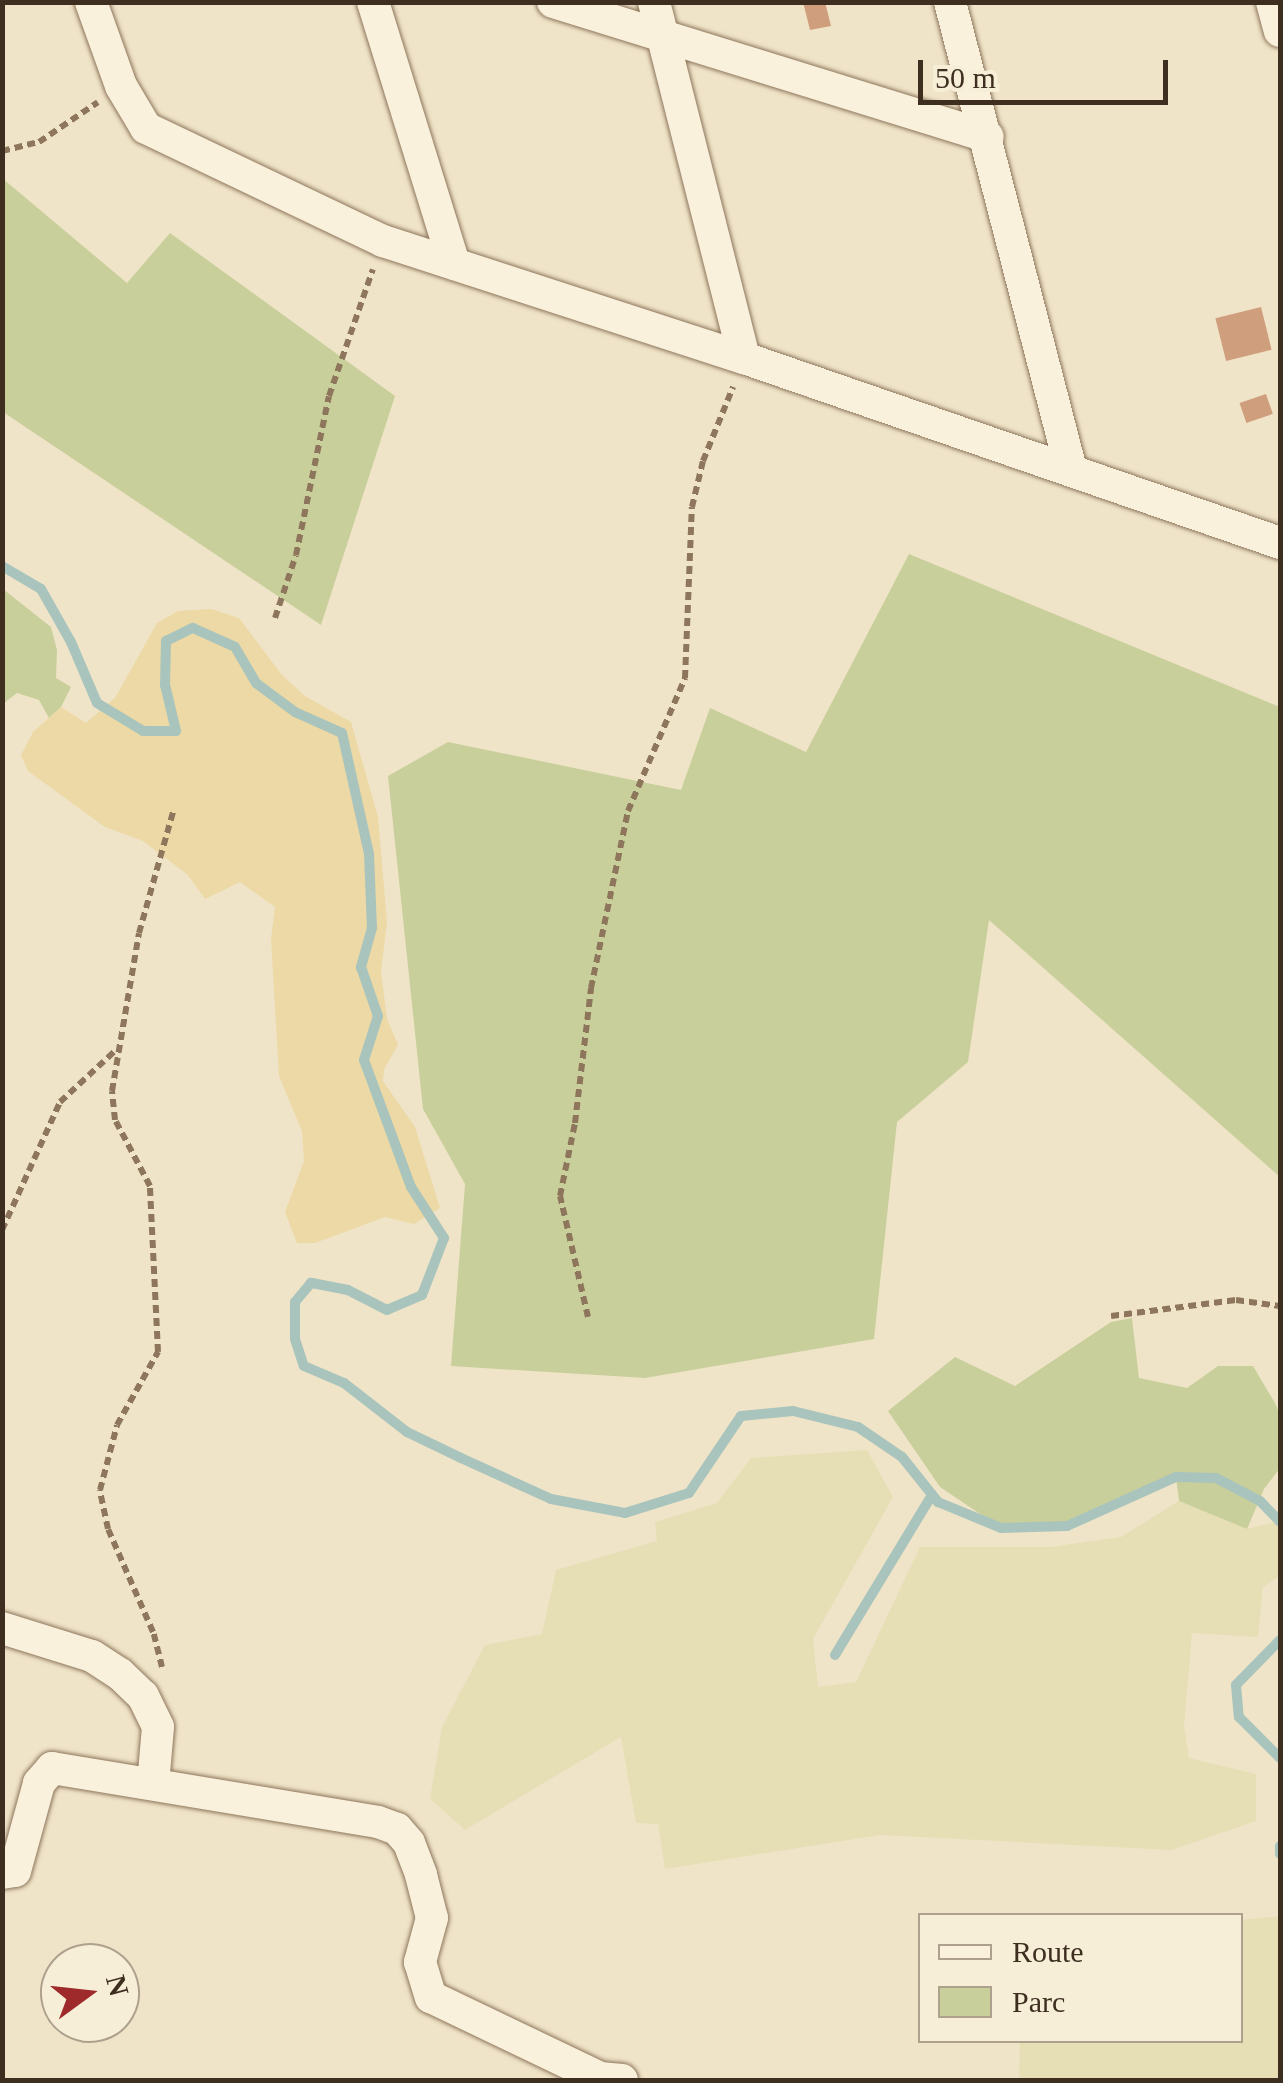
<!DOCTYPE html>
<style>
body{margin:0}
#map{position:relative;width:1283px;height:2083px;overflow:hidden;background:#f0e4c8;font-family:"Times New Roman",serif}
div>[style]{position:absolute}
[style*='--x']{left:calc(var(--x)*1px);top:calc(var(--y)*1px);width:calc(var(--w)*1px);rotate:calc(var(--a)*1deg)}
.farmland>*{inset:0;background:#e6deb5}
.green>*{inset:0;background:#c9cf9b}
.sand>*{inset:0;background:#ecd9a5}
.stream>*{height:10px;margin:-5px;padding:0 5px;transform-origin:5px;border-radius:5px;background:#a9c4bc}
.building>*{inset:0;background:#cf9f7d;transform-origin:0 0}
.path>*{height:6px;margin-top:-3px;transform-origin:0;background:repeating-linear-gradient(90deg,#8d765c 0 8px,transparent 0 13px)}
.roads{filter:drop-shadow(0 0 2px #8d765c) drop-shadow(0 0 2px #8d765c)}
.minor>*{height:32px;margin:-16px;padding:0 16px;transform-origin:16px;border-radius:16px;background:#faf1dc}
span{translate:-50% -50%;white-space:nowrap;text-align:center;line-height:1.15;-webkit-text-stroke:10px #f7eed8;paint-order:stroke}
.frame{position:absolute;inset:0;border:5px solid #3d2e20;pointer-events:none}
.legend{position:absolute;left:918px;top:1913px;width:325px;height:130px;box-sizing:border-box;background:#f7eed8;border:2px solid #ada18e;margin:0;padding:12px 18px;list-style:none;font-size:30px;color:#3d2e20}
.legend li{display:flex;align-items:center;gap:20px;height:50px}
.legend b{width:50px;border:2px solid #ada18e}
.north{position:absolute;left:40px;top:1943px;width:100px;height:100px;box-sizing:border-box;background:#f7eed8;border:2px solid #ada18e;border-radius:50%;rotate:75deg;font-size:28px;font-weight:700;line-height:40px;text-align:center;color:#3d2e20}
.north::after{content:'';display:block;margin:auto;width:35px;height:45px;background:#9e2a2b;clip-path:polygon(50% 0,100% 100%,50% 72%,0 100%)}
.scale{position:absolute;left:918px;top:60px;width:250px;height:45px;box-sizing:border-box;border:5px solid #3d2e20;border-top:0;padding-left:12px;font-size:30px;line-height:35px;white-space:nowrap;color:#3d2e20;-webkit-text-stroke:8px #f7eed8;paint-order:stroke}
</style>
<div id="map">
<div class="farmland">
<i style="clip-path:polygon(867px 1450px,893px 1497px,813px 1639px,818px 1687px,856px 1682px,920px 1547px,1050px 1547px,1121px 1537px,1179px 1501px,1247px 1529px,1279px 1521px,1280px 1576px,1263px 1587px,1258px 1637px,1192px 1633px,1184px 1727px,1189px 1758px,1256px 1774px,1256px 1821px,1172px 1850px,880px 1835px,665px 1869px,658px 1824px,636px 1823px,621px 1737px,465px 1830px,430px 1799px,442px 1727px,485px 1645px,542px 1634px,556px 1570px,657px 1541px,655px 1522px,717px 1503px,751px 1458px)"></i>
<i style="clip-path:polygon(1280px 1916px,1280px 2080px,1019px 2080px,1020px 2041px,1240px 2040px,1241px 1920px)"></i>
</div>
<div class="green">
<i style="clip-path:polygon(2px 178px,127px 283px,170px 233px,395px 396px,321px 625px,3px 412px)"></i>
<i style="clip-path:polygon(909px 554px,1280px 707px,1280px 1177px,989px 920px,968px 1062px,897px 1122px,874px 1339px,645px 1378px,451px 1366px,465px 1184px,423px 1109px,388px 776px,448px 742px,681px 790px,710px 708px,806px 752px)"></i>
<i style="clip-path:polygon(3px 589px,51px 627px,57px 650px,56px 678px,71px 687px,61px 707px,49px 718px,39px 700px,17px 693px,3px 704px)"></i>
<i style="clip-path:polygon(1132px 1318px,1139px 1378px,1187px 1388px,1218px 1366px,1253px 1366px,1275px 1403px,1280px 1415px,1280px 1468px,1264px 1489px,1247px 1529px,1179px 1501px,1176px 1478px,1067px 1526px,1001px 1528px,940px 1487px,888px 1411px,955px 1357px,1015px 1386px,1111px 1322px)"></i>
</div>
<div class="sand">
<i style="clip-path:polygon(211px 609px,239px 618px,282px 675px,305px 696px,351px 722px,378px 817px,387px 922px,381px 971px,387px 1019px,398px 1045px,384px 1069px,383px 1081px,415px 1127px,440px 1208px,414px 1224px,385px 1217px,315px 1243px,297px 1243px,285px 1212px,304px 1161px,302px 1131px,279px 1076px,271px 939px,275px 907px,240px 882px,205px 899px,188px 875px,143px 841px,105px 827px,28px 771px,21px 755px,33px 732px,61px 707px,86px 723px,115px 698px,157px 623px,178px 611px)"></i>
</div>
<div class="stream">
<i style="--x:2;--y:566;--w:45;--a:30.5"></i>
<i style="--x:41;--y:589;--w:61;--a:60.5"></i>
<i style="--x:71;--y:642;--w:66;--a:66.9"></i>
<i style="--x:97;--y:703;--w:54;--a:31.3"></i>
<i style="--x:143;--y:731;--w:33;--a:0"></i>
<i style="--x:176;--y:731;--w:47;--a:-103.4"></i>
<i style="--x:165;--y:685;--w:44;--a:-88.7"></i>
<i style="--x:166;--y:641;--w:30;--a:-26"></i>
<i style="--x:193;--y:628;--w:46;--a:24.3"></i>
<i style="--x:235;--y:647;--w:42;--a:59.7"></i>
<i style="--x:256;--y:683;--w:49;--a:36.6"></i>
<i style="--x:295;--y:712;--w:51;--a:24.1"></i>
<i style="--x:342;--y:733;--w:124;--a:77.4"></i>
<i style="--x:369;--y:854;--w:74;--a:87.7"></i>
<i style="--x:372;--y:928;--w:41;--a:105.8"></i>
<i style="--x:361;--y:967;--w:52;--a:70.9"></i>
<i style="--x:378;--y:1016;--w:46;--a:107.7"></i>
<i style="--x:364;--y:1060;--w:135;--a:69.7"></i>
<i style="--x:411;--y:1187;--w:61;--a:57.1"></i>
<i style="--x:444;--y:1238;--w:61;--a:111.1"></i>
<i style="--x:422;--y:1295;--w:38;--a:157"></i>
<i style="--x:387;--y:1310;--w:44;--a:-152.9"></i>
<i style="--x:348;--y:1290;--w:38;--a:-169"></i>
<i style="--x:311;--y:1283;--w:25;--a:130"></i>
<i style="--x:295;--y:1302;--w:37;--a:90"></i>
<i style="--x:295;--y:1339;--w:28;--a:72"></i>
<i style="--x:304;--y:1366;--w:43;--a:23"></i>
<i style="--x:344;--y:1383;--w:80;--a:37.9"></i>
<i style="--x:407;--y:1432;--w:60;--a:25.7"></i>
<i style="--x:461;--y:1458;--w:99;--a:24.5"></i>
<i style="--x:551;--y:1499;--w:75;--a:10.7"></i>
<i style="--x:625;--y:1513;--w:67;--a:-17.4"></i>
<i style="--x:689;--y:1493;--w:93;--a:-56"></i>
<i style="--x:741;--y:1416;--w:52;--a:-5.5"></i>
<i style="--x:793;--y:1411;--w:67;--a:13.8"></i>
<i style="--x:858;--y:1427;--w:53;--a:34.3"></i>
<i style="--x:902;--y:1457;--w:58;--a:51.3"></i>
<i style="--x:938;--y:1502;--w:68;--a:22.4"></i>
<i style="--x:1001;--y:1528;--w:66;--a:-1.7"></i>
<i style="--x:1067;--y:1526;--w:120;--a:-24.2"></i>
<i style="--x:1176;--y:1477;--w:40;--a:1.4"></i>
<i style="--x:1216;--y:1478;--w:50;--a:27.6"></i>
<i style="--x:1260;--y:1501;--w:29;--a:46"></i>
<i style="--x:1280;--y:1640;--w:63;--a:134.4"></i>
<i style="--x:1236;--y:1685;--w:32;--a:85"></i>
<i style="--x:1239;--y:1717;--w:58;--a:45"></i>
<i style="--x:835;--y:1655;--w:187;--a:-58.8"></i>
<i style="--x:1280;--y:1846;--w:8;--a:90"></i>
</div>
<div class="building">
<i style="clip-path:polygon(803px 2px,825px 2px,831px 26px,810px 30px)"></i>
<i style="left:1261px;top:307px;width:44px;height:47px;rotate:76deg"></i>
<i style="left:1266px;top:394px;width:21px;height:28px;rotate:71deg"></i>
</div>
<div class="path">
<i style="--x:2;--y:151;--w:38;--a:-14"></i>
<i style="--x:39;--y:142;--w:71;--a:-34.1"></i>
<i style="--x:275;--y:618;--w:66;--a:-71.6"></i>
<i style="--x:296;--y:555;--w:162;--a:-78.3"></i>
<i style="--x:329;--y:396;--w:134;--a:-70.9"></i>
<i style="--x:2;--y:1230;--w:141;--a:-65.6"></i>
<i style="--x:60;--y:1102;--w:78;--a:-42.9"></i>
<i style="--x:1111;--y:1316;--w:126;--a:-7.3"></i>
<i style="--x:1236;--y:1300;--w:44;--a:7.8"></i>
<i style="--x:588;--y:1317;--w:124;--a:-103"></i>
<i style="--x:560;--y:1196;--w:75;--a:-78.4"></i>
<i style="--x:575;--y:1123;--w:136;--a:-83.2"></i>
<i style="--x:591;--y:988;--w:181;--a:-78.2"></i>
<i style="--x:628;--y:811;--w:145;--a:-66.8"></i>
<i style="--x:685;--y:678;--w:171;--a:-87.7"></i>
<i style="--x:692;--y:507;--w:47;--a:-76.6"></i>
<i style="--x:703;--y:461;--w:80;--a:-67.9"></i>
<i style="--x:162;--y:1667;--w:36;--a:-104"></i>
<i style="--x:153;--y:1632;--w:112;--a:-113.6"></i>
<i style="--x:108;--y:1529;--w:40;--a:-102"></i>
<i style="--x:100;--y:1490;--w:67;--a:-75.3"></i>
<i style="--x:117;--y:1425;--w:84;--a:-60.7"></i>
<i style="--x:158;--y:1352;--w:166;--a:-92.8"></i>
<i style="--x:150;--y:1186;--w:75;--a:-117.9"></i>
<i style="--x:115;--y:1120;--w:29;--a:-96"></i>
<i style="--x:112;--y:1091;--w:160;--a:-80.3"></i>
<i style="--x:139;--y:933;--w:126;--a:-74.3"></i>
</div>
<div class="roads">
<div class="minor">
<i style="--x:91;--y:2;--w:89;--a:70.3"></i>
<i style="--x:121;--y:86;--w:49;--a:59.2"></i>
<i style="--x:146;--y:128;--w:263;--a:25.5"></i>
<i style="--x:383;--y:241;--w:379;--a:18"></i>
<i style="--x:744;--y:358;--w:567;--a:19.04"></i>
<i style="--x:373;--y:2;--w:274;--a:72.8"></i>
<i style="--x:553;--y:2;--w:455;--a:17.2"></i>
<i style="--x:654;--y:2;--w:367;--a:75.8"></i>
<i style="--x:950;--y:2;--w:482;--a:75.5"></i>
<i style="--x:1272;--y:2;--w:30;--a:75"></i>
<i style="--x:2;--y:1628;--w:94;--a:17.3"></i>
<i style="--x:92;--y:1656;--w:33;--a:33"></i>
<i style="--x:120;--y:1674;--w:32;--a:44"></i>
<i style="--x:143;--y:1696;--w:34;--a:64"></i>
<i style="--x:158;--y:1727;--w:57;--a:95"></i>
<i style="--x:2;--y:1873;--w:13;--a:-9"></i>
<i style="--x:15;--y:1871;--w:91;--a:-74.7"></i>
<i style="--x:39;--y:1783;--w:20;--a:-49"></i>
<i style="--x:52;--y:1768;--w:330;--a:9.4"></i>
<i style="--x:378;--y:1822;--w:20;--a:20"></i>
<i style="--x:397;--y:1829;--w:18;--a:49"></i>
<i style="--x:409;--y:1843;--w:34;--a:69"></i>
<i style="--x:421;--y:1875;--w:44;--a:75.7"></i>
<i style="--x:432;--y:1918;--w:46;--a:105.3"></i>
<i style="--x:420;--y:1962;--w:37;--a:73"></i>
<i style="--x:431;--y:1997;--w:187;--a:25.6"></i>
<i style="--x:600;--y:2078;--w:22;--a:5"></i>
</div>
</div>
<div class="frame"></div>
<ul class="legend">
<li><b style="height:12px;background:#faf1dc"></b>Route</li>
<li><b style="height:28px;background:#c9cf9b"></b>Parc</li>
</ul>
<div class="north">N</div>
<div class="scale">50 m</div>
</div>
